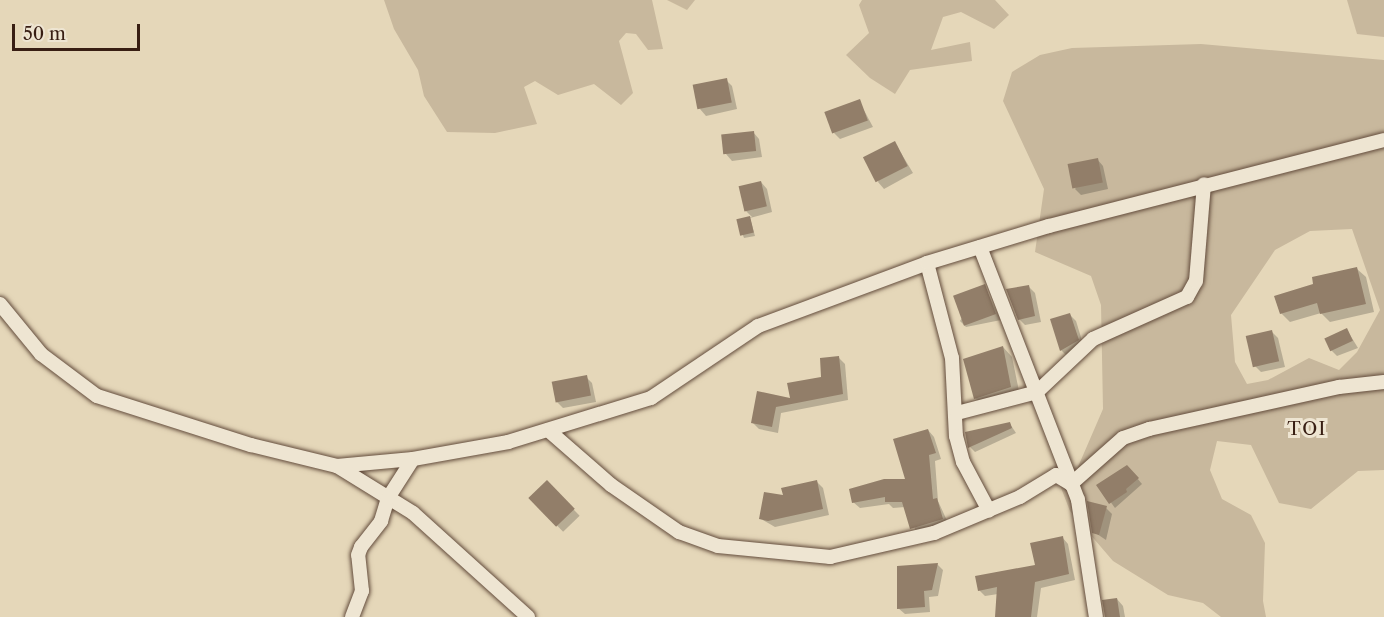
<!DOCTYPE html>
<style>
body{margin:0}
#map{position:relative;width:1384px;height:617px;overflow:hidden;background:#e5d7b9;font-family:"Libre Caslon Text",serif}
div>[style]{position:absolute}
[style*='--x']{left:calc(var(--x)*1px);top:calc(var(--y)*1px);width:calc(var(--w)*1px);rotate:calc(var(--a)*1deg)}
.green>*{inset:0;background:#c8b89d}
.shadow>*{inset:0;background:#0003;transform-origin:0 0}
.building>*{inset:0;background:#927e69;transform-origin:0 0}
.roads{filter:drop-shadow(0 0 2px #634c3c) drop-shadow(0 0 2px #634c3c)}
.street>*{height:14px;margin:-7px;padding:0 7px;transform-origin:7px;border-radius:7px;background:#eee5d2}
span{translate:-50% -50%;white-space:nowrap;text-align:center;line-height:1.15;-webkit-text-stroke:6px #eee5d2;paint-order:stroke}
.quarter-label{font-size:18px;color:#381e13;letter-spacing:1.5px}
.scale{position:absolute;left:12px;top:24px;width:128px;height:27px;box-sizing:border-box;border:3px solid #381e13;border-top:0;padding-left:8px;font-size:18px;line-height:21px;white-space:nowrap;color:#381e13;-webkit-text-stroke:4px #eee5d2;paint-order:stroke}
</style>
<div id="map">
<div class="green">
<i style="clip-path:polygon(384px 0,652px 0,663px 49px,648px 50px,636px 34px,626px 33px,619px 41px,633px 93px,621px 105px,594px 84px,558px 95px,535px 81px,524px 87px,537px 124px,495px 133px,447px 132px,424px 96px,418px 70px,394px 29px)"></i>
<i style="clip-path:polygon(667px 0,695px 0,687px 10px)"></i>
<i style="clip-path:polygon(862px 0,995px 0,1009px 15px,994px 29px,961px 12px,943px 17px,931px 50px,970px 42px,972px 61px,910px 70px,895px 94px,870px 78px,846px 55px,869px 33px,859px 5px)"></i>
<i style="clip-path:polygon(1347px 0,1384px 0,1384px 37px,1357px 34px)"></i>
<i style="clip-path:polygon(evenodd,1201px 44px,1384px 60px,1384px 470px,1358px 471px,1311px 509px,1279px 503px,1251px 445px,1217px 441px,1210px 470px,1222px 499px,1251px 515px,1265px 543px,1263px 601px,1266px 617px,1221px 617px,1203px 603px,1168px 595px,1113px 561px,1070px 511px,1056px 475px,1071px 483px,1103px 409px,1101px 305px,1091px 276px,1035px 252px,1044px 189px,1003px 101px,1012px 72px,1040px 55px,1072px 48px,1201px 44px,1352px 229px,1380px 310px,1357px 352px,1339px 370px,1309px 358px,1268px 380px,1247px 384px,1235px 362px,1231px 315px,1275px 250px,1310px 231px,1352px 229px)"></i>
</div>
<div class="shadow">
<i style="clip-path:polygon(726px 80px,732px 86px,737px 109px,706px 116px,700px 109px)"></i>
<i style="clip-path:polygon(859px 101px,873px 127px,840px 139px,834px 133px)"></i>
<i style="clip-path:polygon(753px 132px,759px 139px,762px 157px,732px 161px,726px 154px)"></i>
<i style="clip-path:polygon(895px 143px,913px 173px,884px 189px,878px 182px)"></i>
<i style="clip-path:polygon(1097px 159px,1103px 166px,1108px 189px,1081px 195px,1075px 189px)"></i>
<i style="clip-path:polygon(761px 182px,767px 189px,772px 212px,750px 218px,755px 236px,744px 238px,737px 220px,752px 217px,746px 211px)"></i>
<i style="clip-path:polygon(1357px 269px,1366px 277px,1374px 312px,1330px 322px,1321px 313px,1290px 322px,1281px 313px,1315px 285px)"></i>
<i style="clip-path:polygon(984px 286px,1001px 320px,966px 327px,960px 321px)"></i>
<i style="clip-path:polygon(1028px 286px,1035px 293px,1041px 322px,1025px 325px,1019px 319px)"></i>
<i style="clip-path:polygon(1070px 315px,1076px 321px,1084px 347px,1067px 356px,1061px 350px)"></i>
<i style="clip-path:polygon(1347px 330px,1358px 348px,1337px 356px,1331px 350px)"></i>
<i style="clip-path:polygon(1272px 332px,1278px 338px,1285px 367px,1261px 372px,1255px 366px)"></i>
<i style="clip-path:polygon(1003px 347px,1012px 357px,1020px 396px,985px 408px,975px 398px)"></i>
<i style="clip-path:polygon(839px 358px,845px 364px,848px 400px,781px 413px,778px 433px,759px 429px,753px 423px,758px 393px,792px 400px,823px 378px)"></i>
<i style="clip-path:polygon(586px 377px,592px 383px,596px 402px,563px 408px,557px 402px)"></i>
<i style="clip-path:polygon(1010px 424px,1016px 433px,975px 452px,970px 447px)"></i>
<i style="clip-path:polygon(928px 430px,934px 437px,941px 459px,935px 461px,938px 501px,949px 525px,918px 535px,905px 507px,893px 508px,889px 504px,860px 508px,853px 502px,907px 480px)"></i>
<i style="clip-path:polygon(1132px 472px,1142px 484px,1115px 508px,1098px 485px)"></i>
<i style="left:547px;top:482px;width:47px;height:23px;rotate:46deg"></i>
<i style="clip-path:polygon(817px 482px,823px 488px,829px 515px,775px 527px,761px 519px,785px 497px)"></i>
<i style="clip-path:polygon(1106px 508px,1112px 514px,1106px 540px,1094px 532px)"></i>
<i style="clip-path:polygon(1062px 537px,1068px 544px,1075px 580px,1041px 588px,1037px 617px,997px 617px,998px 594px,985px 596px,979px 590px,1037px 566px)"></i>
<i style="clip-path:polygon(937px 564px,943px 570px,938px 596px,929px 597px,930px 612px,905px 614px,898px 608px)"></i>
<i style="clip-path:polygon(1117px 599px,1123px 606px,1125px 617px,1106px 617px)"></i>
</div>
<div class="building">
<i style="left:727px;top:78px;width:25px;height:35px;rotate:79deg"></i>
<i style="left:860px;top:99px;width:23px;height:38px;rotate:70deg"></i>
<i style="left:754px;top:131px;width:20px;height:33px;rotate:84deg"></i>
<i style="left:895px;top:141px;width:28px;height:36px;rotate:63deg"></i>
<i style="left:1098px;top:158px;width:25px;height:31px;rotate:79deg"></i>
<i style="left:761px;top:181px;width:26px;height:23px;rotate:77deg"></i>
<i style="left:750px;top:216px;width:17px;height:14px;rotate:77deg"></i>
<i style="clip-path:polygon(1357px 267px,1366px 304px,1320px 314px,1317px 303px,1280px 314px,1274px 296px,1313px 284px,1312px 277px)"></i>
<i style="left:985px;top:284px;width:32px;height:34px;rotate:70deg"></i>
<i style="clip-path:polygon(1029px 285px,1035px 316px,1018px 320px,1006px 289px)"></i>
<i style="clip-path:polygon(1070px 313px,1079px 340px,1060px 351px,1050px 319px)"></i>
<i style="left:1347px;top:328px;width:14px;height:25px;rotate:65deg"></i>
<i style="left:1272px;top:330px;width:32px;height:27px;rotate:77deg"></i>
<i style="clip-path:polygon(1003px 346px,1011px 387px,974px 399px,963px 359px)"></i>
<i style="clip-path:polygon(839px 356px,843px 394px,776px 407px,772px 427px,751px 423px,757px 391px,790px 398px,787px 383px,821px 377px,820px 358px)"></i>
<i style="left:587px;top:375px;width:21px;height:36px;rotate:79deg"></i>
<i style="clip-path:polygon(1010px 422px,1012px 428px,968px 448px,965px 432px)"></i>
<i style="clip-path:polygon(928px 429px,936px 453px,929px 455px,933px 499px,937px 498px,943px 519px,910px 529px,902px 502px,885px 502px,885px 497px,852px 503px,849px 489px,884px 479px,905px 479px,893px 439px)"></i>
<i style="clip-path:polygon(1127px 465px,1139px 478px,1126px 489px,1127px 492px,1109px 504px,1096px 485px)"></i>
<i style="left:547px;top:480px;width:40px;height:26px;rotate:46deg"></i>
<i style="clip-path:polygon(817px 480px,823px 509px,768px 521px,759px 519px,764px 492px,783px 495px,781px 488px)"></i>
<i style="clip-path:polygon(1087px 501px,1107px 506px,1099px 535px,1092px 533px)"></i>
<i style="clip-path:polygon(1063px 536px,1069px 574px,1035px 582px,1031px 617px,995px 617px,997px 587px,978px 591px,975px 576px,1035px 565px,1030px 543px)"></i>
<i style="clip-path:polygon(938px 563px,932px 590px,924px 591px,925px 607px,897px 609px,897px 566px)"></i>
<i style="clip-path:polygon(1117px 598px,1120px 617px,1105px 617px,1102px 600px)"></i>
</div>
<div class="roads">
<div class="street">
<i style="--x:980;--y:247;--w:271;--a:68.8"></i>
<i style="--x:1078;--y:500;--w:118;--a:81.3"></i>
<i style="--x:927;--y:263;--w:98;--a:75.3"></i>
<i style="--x:952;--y:358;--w:78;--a:87.1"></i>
<i style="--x:956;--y:436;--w:27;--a:75"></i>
<i style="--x:963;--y:462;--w:55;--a:62"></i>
<i style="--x:0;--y:304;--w:65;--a:50.6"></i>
<i style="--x:41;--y:354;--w:70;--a:36.9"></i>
<i style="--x:97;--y:396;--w:162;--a:17.7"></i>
<i style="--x:251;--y:445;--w:89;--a:13.7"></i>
<i style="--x:337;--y:466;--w:76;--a:-5.3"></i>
<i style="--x:413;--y:459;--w:97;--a:-10.1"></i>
<i style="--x:508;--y:442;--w:150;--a:-17.1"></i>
<i style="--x:651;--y:398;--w:129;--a:-33.9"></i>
<i style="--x:758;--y:326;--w:180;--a:-20.4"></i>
<i style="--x:927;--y:263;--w:127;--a:-16.9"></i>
<i style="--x:1049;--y:226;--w:346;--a:-14.4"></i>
<i style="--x:957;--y:413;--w:83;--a:-14.7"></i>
<i style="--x:1037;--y:392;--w:77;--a:-43.4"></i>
<i style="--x:1093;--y:339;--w:103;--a:-24.1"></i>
<i style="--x:1187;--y:297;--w:18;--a:-61"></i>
<i style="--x:1196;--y:281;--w:97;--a:-85.3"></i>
<i style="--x:548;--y:430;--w:84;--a:41.1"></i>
<i style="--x:611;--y:485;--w:83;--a:34.7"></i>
<i style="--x:679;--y:532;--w:41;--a:19.7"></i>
<i style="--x:718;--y:546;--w:113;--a:5.6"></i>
<i style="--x:830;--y:557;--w:107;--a:-13"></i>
<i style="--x:934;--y:533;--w:93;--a:-22.7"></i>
<i style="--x:1020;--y:497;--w:42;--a:-31.4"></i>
<i style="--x:1056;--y:475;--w:17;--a:31"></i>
<i style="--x:1071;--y:484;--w:69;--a:-41.5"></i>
<i style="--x:1123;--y:438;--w:28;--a:-19"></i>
<i style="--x:1149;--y:429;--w:195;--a:-12.5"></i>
<i style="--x:1339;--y:387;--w:45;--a:-6.3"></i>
<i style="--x:337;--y:466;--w:89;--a:31.7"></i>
<i style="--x:413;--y:513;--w:155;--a:42.1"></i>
<i style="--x:352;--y:617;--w:28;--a:-69"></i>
<i style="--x:362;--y:591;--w:36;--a:-96"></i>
<i style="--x:358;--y:555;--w:9;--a:-69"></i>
<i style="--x:361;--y:547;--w:33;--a:-52"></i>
<i style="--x:381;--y:521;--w:24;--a:-73"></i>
<i style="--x:388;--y:498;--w:46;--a:-57.3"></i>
</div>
</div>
<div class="quarter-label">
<span style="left:1307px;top:429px">TOI</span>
</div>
<div class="scale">50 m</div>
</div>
